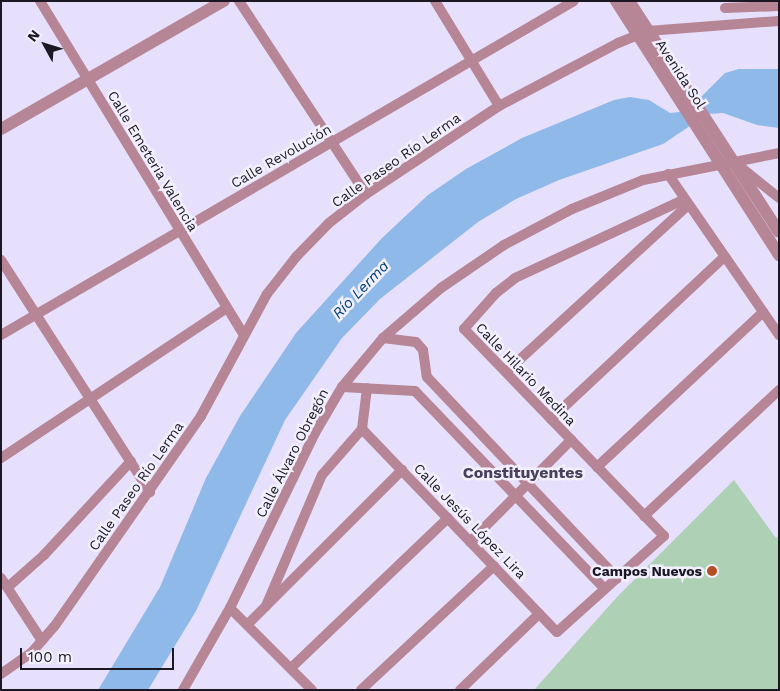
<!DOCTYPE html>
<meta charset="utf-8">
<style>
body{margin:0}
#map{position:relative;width:780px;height:691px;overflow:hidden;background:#e7e0fd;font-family:"Work Sans",sans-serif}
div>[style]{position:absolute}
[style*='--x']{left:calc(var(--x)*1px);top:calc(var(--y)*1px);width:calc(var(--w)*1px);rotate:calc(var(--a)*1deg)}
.green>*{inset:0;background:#aed0b5}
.water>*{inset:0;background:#8fb9e9}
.minor>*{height:10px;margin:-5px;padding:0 5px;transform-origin:5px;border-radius:5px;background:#b68596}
.tertiary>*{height:12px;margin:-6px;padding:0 6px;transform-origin:6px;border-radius:6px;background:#b68596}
.dots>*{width:14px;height:14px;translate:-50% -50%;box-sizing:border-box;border:2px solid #f3f0fe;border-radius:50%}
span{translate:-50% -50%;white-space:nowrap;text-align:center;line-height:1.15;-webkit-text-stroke:5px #f3f0fe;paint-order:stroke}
.street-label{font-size:14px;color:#1b1824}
.poi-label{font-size:14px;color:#1b1824;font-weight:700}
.right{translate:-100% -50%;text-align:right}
.water-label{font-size:15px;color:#004078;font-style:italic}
.quarter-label{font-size:16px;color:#48405d;font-weight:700}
.frame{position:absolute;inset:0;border:2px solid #1b1824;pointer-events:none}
.north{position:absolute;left:20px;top:20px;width:50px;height:50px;-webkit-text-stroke:4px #f3f0fe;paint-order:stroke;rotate:309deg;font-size:14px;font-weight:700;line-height:20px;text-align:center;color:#1b1824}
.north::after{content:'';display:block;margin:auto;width:18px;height:22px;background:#1b1824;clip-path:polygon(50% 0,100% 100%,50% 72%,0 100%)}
.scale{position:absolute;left:20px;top:648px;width:154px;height:22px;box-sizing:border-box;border:2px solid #1b1824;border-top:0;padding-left:6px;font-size:15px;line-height:18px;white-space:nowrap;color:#1b1824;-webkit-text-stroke:4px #f3f0fe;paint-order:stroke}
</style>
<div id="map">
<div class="green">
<i style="clip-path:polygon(734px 480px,776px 538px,779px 535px,779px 690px,534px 690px,617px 597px)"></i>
</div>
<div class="water">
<i style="clip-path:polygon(739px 69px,779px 69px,779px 128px,757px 125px,723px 113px,708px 114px,663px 144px,559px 180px,516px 199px,478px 222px,380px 299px,342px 338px,285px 420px,196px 611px,148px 690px,98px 690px,160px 587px,206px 478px,240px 416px,296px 333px,382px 238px,428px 195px,466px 169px,522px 138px,614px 100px,630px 97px,649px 100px,670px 113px,679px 112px,700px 98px,725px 73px)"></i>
</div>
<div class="minor">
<i style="--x:40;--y:1;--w:390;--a:58.6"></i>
<i style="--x:239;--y:1;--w:231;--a:56.7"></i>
<i style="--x:435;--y:1;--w:123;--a:58.6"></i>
<i style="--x:725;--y:8;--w:54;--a:-2.1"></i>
<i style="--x:738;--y:165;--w:53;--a:38.8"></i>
<i style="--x:668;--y:174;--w:196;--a:55.4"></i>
<i style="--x:1;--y:260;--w:276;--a:57.3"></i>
<i style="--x:1;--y:335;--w:663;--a:-30.24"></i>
<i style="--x:383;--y:338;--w:33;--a:7"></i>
<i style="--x:416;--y:342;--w:11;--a:49"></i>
<i style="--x:423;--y:350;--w:27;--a:82"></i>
<i style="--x:427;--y:377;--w:277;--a:46.6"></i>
<i style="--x:506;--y:372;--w:246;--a:-42.5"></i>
<i style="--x:342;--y:387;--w:73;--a:3.1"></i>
<i style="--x:415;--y:391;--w:274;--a:46.2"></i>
<i style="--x:551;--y:419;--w:237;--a:-43.1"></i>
<i style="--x:362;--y:429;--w:281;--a:46.2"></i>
<i style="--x:557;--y:632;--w:144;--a:-41.9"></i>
<i style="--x:664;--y:536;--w:288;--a:-134"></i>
<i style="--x:464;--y:329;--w:48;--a:-48.4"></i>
<i style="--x:496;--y:293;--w:24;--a:-38"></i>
<i style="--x:515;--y:278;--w:185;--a:-24.9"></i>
<i style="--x:1;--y:458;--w:271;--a:-33.6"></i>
<i style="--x:597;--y:467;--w:227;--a:-43"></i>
<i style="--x:644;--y:516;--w:185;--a:-43"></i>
<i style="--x:470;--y:542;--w:144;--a:-45.3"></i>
<i style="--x:1;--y:578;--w:75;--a:56.9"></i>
<i style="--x:8;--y:587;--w:48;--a:-41.6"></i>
<i style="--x:44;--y:555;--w:128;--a:-47.2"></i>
<i style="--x:266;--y:606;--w:142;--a:-66.9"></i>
<i style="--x:322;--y:475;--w:61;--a:-49"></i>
<i style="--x:362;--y:429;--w:41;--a:-83"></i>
<i style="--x:230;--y:608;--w:116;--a:45"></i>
<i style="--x:248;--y:624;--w:218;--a:-45"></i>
<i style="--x:291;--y:668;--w:217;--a:-43.7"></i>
<i style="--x:1;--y:674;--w:38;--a:-35"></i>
<i style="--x:32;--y:652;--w:33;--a:-49"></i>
<i style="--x:54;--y:627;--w:257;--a:-55.1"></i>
<i style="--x:201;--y:416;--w:139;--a:-61.6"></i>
<i style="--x:267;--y:294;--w:47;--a:-51.9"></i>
<i style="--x:296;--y:257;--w:47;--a:-45.9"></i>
<i style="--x:329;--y:223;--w:47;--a:-38.1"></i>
<i style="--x:366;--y:194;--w:159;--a:-33.5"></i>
<i style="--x:499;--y:106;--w:135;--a:-27.9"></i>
<i style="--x:618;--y:43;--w:32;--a:-22"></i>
<i style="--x:648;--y:31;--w:131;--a:-4.4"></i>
<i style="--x:183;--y:690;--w:95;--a:-60.2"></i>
<i style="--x:230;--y:608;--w:195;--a:-64.1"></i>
<i style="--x:315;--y:433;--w:53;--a:-59.6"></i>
<i style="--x:342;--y:387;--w:64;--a:-50.1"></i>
<i style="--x:383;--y:338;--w:77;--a:-40.8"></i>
<i style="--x:441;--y:288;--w:76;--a:-34.3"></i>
<i style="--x:504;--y:245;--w:77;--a:-27.9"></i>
<i style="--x:572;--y:209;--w:77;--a:-22.2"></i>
<i style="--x:643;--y:180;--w:139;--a:-11.2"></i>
<i style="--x:361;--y:690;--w:182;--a:-43"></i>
<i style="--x:460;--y:690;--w:110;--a:-43.9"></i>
</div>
<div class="tertiary">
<i style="--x:616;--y:1;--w:302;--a:57.3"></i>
<i style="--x:629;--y:1;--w:275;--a:57"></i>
<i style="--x:1;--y:129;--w:257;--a:-29.9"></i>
</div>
<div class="dots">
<i style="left:712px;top:571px;background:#b44e24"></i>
</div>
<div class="street-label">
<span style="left:681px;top:74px;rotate:57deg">Avenida Sol</span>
<span style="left:281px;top:156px;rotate:-30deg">Calle Revolución</span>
<span style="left:396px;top:160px;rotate:-35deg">Calle Paseo Río Lerma</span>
<span style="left:153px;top:161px;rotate:59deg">Calle Emeteria Valencia</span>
<span style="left:526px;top:374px;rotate:46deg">Calle Hilario Medina</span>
<span style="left:292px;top:453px;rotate:-63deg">Calle Álvaro Obregón</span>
<span style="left:136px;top:486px;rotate:-55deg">Calle Paseo Río Lerma</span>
<span style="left:470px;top:521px;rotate:46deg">Calle Jesús López Lira</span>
</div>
<div class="poi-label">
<span class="right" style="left:702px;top:571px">Campos Nuevos</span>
</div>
<div class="water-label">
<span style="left:361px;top:290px;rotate:-46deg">Río Lerma</span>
</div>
<div class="quarter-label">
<span style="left:523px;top:473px">Constituyentes</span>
</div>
<div class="frame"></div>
<div class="north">N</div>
<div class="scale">100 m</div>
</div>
